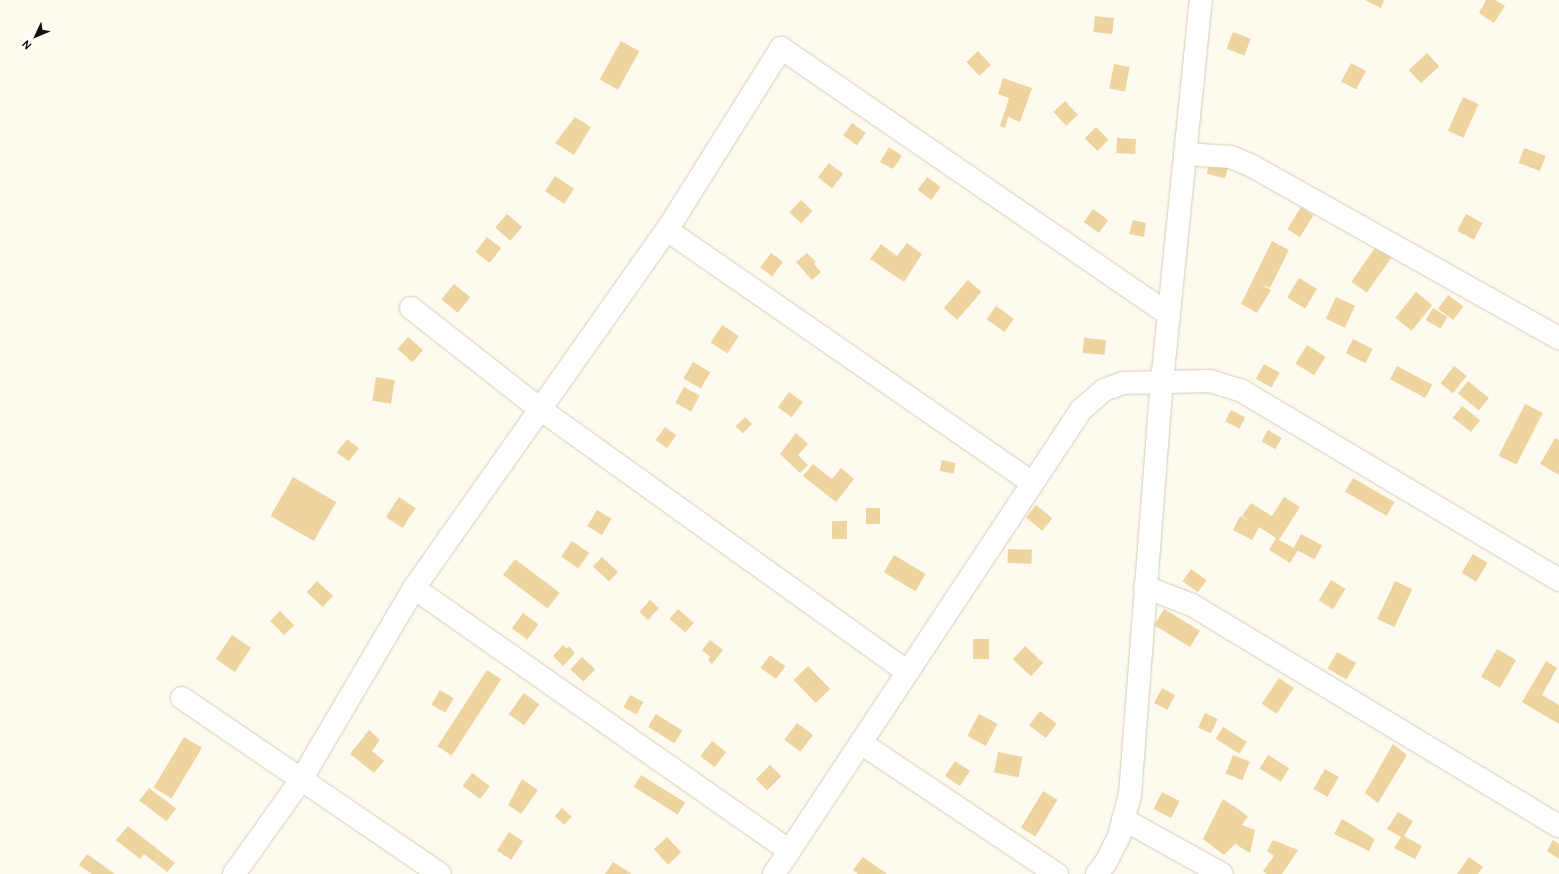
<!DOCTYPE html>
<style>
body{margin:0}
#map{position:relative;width:1559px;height:874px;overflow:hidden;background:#fffaef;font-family:Overpass,sans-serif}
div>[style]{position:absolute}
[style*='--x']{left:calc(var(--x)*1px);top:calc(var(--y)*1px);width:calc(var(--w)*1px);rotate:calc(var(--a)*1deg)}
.building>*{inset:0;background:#eed59f;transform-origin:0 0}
.roads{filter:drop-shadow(0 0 1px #d4ccba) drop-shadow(0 0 1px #d4ccba)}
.minor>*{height:22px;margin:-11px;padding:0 11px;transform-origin:11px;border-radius:11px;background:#fff}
span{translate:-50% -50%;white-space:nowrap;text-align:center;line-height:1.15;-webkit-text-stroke:3.5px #fff;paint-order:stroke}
.north{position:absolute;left:16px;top:16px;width:40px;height:40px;-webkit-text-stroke:3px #fff;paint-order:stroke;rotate:226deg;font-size:11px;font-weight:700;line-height:16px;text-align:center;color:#13100a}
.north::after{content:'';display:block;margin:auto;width:14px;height:18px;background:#13100a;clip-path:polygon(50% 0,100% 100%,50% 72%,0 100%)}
</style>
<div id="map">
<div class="building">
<i style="clip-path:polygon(1365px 0,1384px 0,1381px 8px)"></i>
<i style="clip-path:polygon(1486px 0,1495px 0,1505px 6px,1494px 23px,1479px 13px)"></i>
<i style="left:1095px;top:16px;width:19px;height:16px;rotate:6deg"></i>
<i style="left:1233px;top:32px;width:19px;height:18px;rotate:21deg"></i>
<i style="left:621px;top:41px;width:21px;height:44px;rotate:29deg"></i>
<i style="left:978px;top:51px;width:19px;height:16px;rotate:47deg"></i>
<i style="left:1427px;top:53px;width:18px;height:25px;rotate:47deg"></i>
<i style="left:1351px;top:63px;width:17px;height:21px;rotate:28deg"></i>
<i style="left:1114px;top:64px;width:16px;height:25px;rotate:11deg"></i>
<i style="clip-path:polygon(1003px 78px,1032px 88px,1020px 122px,1008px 117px,1005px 128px,1000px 126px,1009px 98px,998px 94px)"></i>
<i style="left:1463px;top:97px;width:17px;height:37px;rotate:24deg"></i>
<i style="left:1065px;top:101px;width:19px;height:16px;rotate:47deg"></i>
<i style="clip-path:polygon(575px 117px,591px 127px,574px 155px,555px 143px)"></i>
<i style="left:852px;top:123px;width:17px;height:15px;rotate:36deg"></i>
<i style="left:1096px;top:127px;width:18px;height:16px;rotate:45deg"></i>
<i style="left:1117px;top:138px;width:19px;height:15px;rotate:3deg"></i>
<i style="clip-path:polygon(889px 147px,902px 156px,893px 169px,880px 162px)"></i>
<i style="left:1524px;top:148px;width:23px;height:16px;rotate:20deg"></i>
<i style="left:1211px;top:158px;width:19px;height:16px;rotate:16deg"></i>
<i style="left:829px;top:163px;width:18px;height:18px;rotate:38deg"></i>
<i style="left:555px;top:176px;width:23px;height:18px;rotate:34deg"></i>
<i style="left:927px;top:177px;width:17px;height:16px;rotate:36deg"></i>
<i style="left:801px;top:200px;width:16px;height:17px;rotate:43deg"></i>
<i style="left:1301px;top:207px;width:15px;height:26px;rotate:32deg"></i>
<i style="left:1093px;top:209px;width:19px;height:16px;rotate:36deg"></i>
<i style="left:507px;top:214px;width:20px;height:18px;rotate:41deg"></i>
<i style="left:1466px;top:214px;width:19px;height:19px;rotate:28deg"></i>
<i style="clip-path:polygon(1133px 220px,1146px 223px,1144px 237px,1129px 234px)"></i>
<i style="left:487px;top:237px;width:18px;height:19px;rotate:38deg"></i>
<i style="clip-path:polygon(1272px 241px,1289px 250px,1270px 288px,1259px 283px,1271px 290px,1257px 313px,1241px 304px)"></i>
<i style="clip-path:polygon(907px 243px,922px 254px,904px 282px,870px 259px,881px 244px,897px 256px)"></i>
<i style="left:1377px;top:245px;width:19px;height:45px;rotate:35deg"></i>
<i style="left:771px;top:253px;width:15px;height:18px;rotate:37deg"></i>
<i style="clip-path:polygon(807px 253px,816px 262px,814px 264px,821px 272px,812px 280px,796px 262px)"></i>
<i style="left:1299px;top:278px;width:21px;height:23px;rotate:31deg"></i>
<i style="left:968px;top:280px;width:18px;height:37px;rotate:41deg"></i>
<i style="left:454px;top:284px;width:21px;height:20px;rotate:39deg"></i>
<i style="left:1416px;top:292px;width:21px;height:33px;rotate:39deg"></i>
<i style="left:1448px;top:295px;width:19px;height:17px;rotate:36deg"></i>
<i style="left:1336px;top:297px;width:21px;height:24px;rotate:25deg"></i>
<i style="left:996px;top:306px;width:22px;height:16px;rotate:36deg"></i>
<i style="left:1433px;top:308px;width:17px;height:14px;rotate:31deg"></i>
<i style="left:722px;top:325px;width:20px;height:21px;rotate:33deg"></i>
<i style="left:408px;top:337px;width:20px;height:16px;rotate:41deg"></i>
<i style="left:1084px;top:338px;width:22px;height:15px;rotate:5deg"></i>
<i style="left:1353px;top:339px;width:22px;height:16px;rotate:27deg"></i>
<i style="left:1307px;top:345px;width:22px;height:22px;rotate:32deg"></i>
<i style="left:693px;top:362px;width:20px;height:19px;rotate:30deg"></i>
<i style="left:1264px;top:364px;width:18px;height:17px;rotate:29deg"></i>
<i style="left:1397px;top:366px;width:40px;height:15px;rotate:28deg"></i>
<i style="left:1454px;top:366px;width:16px;height:22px;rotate:38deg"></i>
<i style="left:376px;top:377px;width:19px;height:24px;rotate:9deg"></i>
<i style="left:1468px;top:381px;width:27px;height:16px;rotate:39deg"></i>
<i style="left:684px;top:387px;width:18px;height:18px;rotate:29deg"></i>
<i style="left:789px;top:392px;width:17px;height:19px;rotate:36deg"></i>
<i style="left:1525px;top:404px;width:20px;height:58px;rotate:27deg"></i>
<i style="left:1462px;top:406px;width:23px;height:15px;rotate:38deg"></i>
<i style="left:1231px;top:410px;width:16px;height:13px;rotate:27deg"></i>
<i style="left:745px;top:417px;width:10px;height:13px;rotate:45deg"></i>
<i style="left:665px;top:427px;width:14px;height:16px;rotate:36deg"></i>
<i style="left:1268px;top:430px;width:16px;height:13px;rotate:30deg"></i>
<i style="clip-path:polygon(796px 433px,808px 444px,798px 455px,808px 465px,800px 473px,780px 454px)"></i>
<i style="clip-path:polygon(1555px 438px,1559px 440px,1559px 475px,1540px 464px)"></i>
<i style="left:347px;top:439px;width:15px;height:17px;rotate:37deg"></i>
<i style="left:942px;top:460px;width:14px;height:11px;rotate:12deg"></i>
<i style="clip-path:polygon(813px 464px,832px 479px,841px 468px,854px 479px,836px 502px,803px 476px)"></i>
<i style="left:293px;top:477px;width:50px;height:45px;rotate:30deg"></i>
<i style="left:1353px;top:478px;width:48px;height:16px;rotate:30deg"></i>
<i style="left:399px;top:497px;width:20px;height:24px;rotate:33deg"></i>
<i style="clip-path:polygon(1284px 497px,1300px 507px,1279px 540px,1298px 550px,1290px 563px,1269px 550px,1276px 538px,1259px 527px,1252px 540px,1233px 530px,1240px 516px,1249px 521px,1242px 516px,1251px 503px,1272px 516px)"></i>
<i style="left:1036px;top:505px;width:21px;height:16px;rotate:39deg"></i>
<i style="left:866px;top:508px;width:14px;height:16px"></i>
<i style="left:597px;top:510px;width:17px;height:19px;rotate:31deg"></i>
<i style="left:832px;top:521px;width:15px;height:18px"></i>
<i style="left:1301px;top:534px;width:24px;height:16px;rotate:28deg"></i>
<i style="left:572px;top:541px;width:21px;height:19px;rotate:35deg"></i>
<i style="left:1008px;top:549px;width:24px;height:14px;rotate:2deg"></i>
<i style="left:1473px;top:554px;width:17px;height:22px;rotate:31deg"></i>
<i style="left:894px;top:555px;width:37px;height:20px;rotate:31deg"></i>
<i style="left:602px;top:557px;width:22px;height:13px;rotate:43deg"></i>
<i style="left:515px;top:559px;width:56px;height:20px;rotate:37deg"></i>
<i style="left:1191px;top:569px;width:19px;height:15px;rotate:35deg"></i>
<i style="left:1331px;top:580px;width:17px;height:24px;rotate:31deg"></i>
<i style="left:317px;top:581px;width:22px;height:15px;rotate:43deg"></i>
<i style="left:1395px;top:581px;width:19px;height:42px;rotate:25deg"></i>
<i style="left:650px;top:600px;width:12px;height:16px;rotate:42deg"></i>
<i style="left:678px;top:609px;width:21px;height:13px;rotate:41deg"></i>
<i style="left:1164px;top:609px;width:42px;height:19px;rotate:31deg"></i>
<i style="left:280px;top:611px;width:20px;height:14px;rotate:45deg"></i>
<i style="left:523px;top:613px;width:19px;height:19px;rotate:36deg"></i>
<i style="left:232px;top:635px;width:23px;height:29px;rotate:34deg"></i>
<i style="left:973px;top:639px;width:16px;height:20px"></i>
<i style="clip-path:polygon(710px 640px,723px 650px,712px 664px,708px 660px,710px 657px,702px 650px)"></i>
<i style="clip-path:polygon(563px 645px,567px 649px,569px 646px,575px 653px,563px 666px,553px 656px)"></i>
<i style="left:1025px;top:646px;width:25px;height:18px;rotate:43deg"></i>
<i style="left:1497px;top:649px;width:22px;height:32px;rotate:30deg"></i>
<i style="left:1337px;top:652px;width:22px;height:19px;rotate:30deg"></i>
<i style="left:770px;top:655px;width:19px;height:16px;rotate:36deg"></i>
<i style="left:582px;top:657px;width:18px;height:17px;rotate:43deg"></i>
<i style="clip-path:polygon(1546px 661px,1557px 668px,1542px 695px,1559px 705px,1559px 724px,1522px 702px)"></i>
<i style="left:808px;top:666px;width:32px;height:20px;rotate:46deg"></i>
<i style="left:487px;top:670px;width:17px;height:91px;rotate:33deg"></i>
<i style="left:1279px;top:678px;width:18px;height:31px;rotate:34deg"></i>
<i style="left:1162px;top:688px;width:15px;height:17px;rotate:28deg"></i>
<i style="left:440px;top:690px;width:16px;height:17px;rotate:30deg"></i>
<i style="left:524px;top:693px;width:19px;height:26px;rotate:36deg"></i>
<i style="left:630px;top:695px;width:15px;height:14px;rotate:28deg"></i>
<i style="left:1040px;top:711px;width:21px;height:18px;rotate:37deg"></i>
<i style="left:1205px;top:713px;width:14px;height:16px;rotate:25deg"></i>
<i style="left:656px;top:714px;width:31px;height:15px;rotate:32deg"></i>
<i style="left:979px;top:714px;width:21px;height:25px;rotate:28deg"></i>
<i style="left:797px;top:723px;width:20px;height:21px;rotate:37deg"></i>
<i style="left:1223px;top:727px;width:28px;height:14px;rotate:32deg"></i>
<i style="clip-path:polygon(369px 730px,380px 740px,372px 751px,384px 761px,374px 773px,350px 754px)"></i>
<i style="left:184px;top:737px;width:21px;height:59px;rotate:31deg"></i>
<i style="left:712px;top:741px;width:18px;height:19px;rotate:38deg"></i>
<i style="clip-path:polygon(1393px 744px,1407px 755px,1378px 803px,1365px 793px)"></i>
<i style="left:998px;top:752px;width:25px;height:21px;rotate:11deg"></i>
<i style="left:1233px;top:755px;width:18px;height:20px;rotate:22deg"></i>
<i style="left:1268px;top:755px;width:25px;height:16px;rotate:32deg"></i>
<i style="left:955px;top:761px;width:18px;height:18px;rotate:34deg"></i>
<i style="left:770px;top:765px;width:16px;height:20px;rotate:45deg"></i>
<i style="left:1325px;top:769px;width:16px;height:23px;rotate:30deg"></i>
<i style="left:472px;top:773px;width:22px;height:16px;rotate:36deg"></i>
<i style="left:641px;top:775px;width:52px;height:14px;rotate:32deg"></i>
<i style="clip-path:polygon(522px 779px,538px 790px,521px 814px,508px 805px)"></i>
<i style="left:149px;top:788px;width:34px;height:16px;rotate:37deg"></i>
<i style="left:1043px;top:791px;width:17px;height:43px;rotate:31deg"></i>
<i style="left:1162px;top:792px;width:20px;height:19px;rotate:27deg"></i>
<i style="clip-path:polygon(1223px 799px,1248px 816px,1242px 825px,1255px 830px,1250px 853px,1235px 844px,1224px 855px,1203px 839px)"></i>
<i style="left:562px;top:808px;width:13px;height:11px;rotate:42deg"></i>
<i style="clip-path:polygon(1398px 812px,1413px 821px,1404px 836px,1422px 846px,1415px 859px,1394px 848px,1401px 837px,1387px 829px)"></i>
<i style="clip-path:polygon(1342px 819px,1375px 839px,1369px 851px,1334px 834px)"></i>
<i style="clip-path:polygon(128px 826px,175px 863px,167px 872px,144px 854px,140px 859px,116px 840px)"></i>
<i style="left:509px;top:832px;width:17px;height:22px;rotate:33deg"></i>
<i style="left:667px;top:837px;width:21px;height:18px;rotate:47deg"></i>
<i style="clip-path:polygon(1273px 840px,1298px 850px,1282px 874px,1267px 874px,1263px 871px,1274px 856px,1267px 851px)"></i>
<i style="clip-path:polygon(1553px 840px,1559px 844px,1559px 859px,1547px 851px)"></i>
<i style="clip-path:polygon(87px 854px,115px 874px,92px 874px,79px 865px)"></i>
<i style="clip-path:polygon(863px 857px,887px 874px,858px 874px,853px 870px)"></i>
<i style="clip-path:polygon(1469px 857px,1483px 867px,1478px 874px,1457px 874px)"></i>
<i style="clip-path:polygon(613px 862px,632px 874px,605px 874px)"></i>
</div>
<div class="roads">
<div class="minor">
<i style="--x:1185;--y:154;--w:46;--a:3.7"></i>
<i style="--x:1231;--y:157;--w:23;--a:23"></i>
<i style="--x:1252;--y:166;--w:352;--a:29.3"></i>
<i style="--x:667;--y:230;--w:444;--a:34.7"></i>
<i style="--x:411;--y:308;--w:164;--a:38.1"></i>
<i style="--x:540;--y:409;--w:452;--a:35.6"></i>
<i style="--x:1145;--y:587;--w:50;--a:21"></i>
<i style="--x:1192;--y:605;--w:428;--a:31.1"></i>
<i style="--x:414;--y:588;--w:458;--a:35"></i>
<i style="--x:182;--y:698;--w:312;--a:34.3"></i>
<i style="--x:861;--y:743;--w:236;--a:33.8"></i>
<i style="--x:1123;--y:819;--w:113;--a:29.1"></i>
<i style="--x:234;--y:874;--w:115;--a:-54.5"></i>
<i style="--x:301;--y:780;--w:223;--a:-59.5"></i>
<i style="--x:414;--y:588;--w:438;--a:-54.8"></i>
<i style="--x:667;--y:230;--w:215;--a:-57.9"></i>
<i style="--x:781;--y:48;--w:471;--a:34.5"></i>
<i style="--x:774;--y:874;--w:556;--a:-56.51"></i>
<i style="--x:1081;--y:410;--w:30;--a:-41"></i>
<i style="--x:1104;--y:390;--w:20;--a:-20"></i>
<i style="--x:1123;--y:383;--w:87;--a:-1.3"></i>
<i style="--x:1210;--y:381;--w:34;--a:17"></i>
<i style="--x:1242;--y:391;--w:369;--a:30.8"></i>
<i style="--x:1097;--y:874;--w:15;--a:-53"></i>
<i style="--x:1106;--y:862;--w:29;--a:-63"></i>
<i style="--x:1119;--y:836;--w:42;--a:-75"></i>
<i style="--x:1130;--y:795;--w:414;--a:-85.6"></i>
<i style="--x:1162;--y:382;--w:384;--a:-84.2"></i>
</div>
</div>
<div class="north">N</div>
</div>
